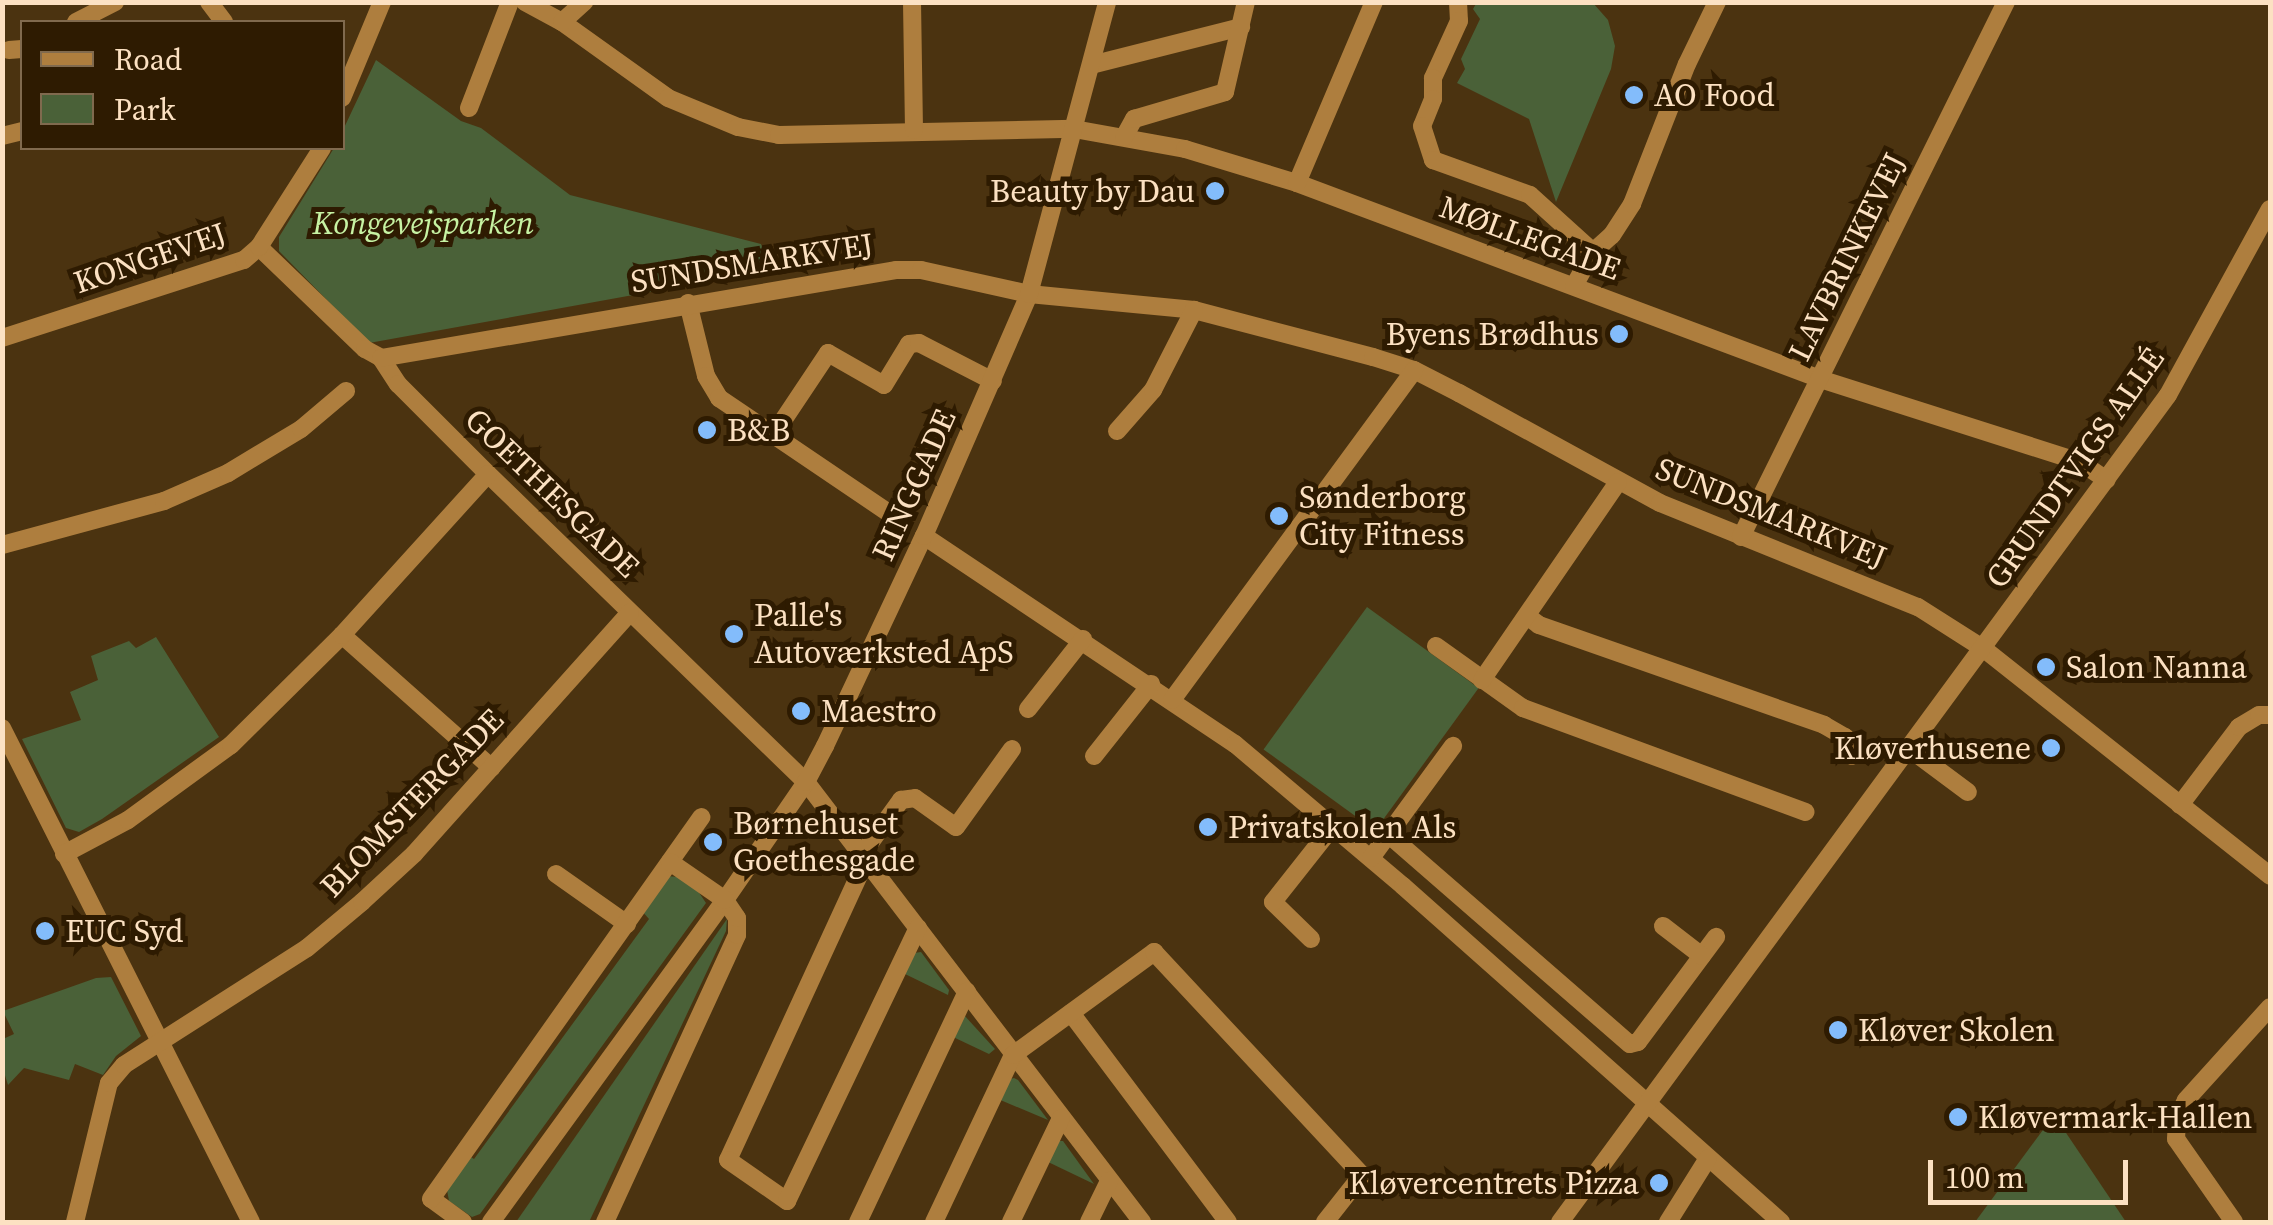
<!DOCTYPE html>
<meta charset="utf-8">
<style>
body{margin:0}
#map{position:relative;width:2273px;height:1225px;overflow:hidden;background:#4b3310;font-family:"Source Serif 4",serif}
div>[style]{position:absolute}
[style*='--x']{left:calc(var(--x)*1px);top:calc(var(--y)*1px);width:calc(var(--w)*1px);rotate:calc(var(--a)*1deg)}
.green>*{inset:0;background:#4a6138;transform-origin:0 0}
.minor>*{height:18px;margin:-9px;padding:0 9px;transform-origin:9px;border-radius:9px;background:#ae7e3e}
.dots>*{width:28px;height:28px;translate:-50% -50%;box-sizing:border-box;border:5px solid #2e1b01;border-radius:50%}
span{translate:-50% -50%;white-space:nowrap;text-align:center;line-height:1.15;-webkit-text-stroke:10px #2e1b01;paint-order:stroke}
.poi-label{font-size:32px;color:#fce1c2}
.left{translate:0 -50%;text-align:left}
.right{translate:-100% -50%;text-align:right}
.park-label{font-size:32px;color:#c7f3a3;font-style:italic}
.street-label{font-size:32px;color:#fce1c2}
.frame{position:absolute;inset:0;border:5px solid #fce1c2;pointer-events:none}
.legend{position:absolute;left:20px;top:20px;width:325px;height:130px;box-sizing:border-box;background:#2e1b01;border:2px solid #806a4e;margin:0;padding:12px 18px;list-style:none;font-size:30px;color:#fce1c2}
.legend li{display:flex;align-items:center;gap:20px;height:50px}
.legend b{width:50px;border:2px solid #806a4e}
.scale{position:absolute;left:1928px;top:1160px;width:200px;height:45px;box-sizing:border-box;border:5px solid #fce1c2;border-top:0;padding-left:12px;font-size:30px;line-height:35px;white-space:nowrap;color:#fce1c2;-webkit-text-stroke:8px #2e1b01;paint-order:stroke}
</style>
<div id="map">
<div class="green">
<i style="clip-path:polygon(1477px 2px,1593px 3px,1608px 20px,1615px 46px,1611px 69px,1556px 202px,1529px 119px,1457px 83px,1465px 69px,1461px 59px,1480px 19px,1473px 9px)"></i>
<i style="clip-path:polygon(376px 60px,461px 121px,481px 128px,570px 195px,761px 244px,771px 270px,369px 343px,279px 251px,279px 237px,334px 148px,342px 148px,343px 130px)"></i>
<i style="left:1367px;top:607px;width:138px;height:176px;rotate:36deg"></i>
<i style="clip-path:polygon(156px 637px,219px 737px,102px 819px,79px 832px,66px 828px,22px 739px,81px 720px,70px 692px,98px 680px,91px 656px,129px 641px,136px 648px)"></i>
<i style="clip-path:polygon(666px 876px,679px 877px,698px 891px,706px 903px,480px 1214px,472px 1217px,449px 1201px,447px 1190px,466px 1154px,474px 1159px,649px 919px,641px 910px)"></i>
<i style="clip-path:polygon(727px 919px,726px 931px,589px 1222px,516px 1222px)"></i>
<i style="clip-path:polygon(921px 952px,949px 990px,948px 995px,903px 973px,914px 953px)"></i>
<i style="clip-path:polygon(111px 977px,141px 1036px,116px 1056px,103px 1075px,75px 1064px,69px 1080px,24px 1068px,8px 1085px,3px 1069px,3px 1039px,14px 1034px,3px 1011px,96px 978px)"></i>
<i style="clip-path:polygon(964px 1015px,995px 1049px,989px 1054px,951px 1036px)"></i>
<i style="clip-path:polygon(1014px 1078px,1018px 1080px,1048px 1120px,998px 1099px,1007px 1080px)"></i>
<i style="clip-path:polygon(2054px 1115px,2126px 1222px,1975px 1222px)"></i>
<i style="clip-path:polygon(1057px 1141px,1063px 1141px,1094px 1184px,1046px 1161px)"></i>
</div>
<div class="minor">
<i style="--x:209;--y:2;--w:25;--a:53"></i>
<i style="--x:525;--y:2;--w:42;--a:28.4"></i>
<i style="--x:562;--y:22;--w:130;--a:35.6"></i>
<i style="--x:668;--y:98;--w:76;--a:22.5"></i>
<i style="--x:738;--y:127;--w:42;--a:11"></i>
<i style="--x:779;--y:135;--w:295;--a:-1.2"></i>
<i style="--x:1074;--y:129;--w:113;--a:10.2"></i>
<i style="--x:1185;--y:149;--w:117;--a:16.9"></i>
<i style="--x:1297;--y:183;--w:559;--a:20.54"></i>
<i style="--x:1820;--y:379;--w:273;--a:17.7"></i>
<i style="--x:2080;--y:462;--w:32;--a:34"></i>
<i style="--x:912;--y:2;--w:128;--a:89.1"></i>
<i style="--x:1458;--y:2;--w:19;--a:87"></i>
<i style="--x:1459;--y:21;--w:63;--a:114.5"></i>
<i style="--x:1433;--y:78;--w:21;--a:90"></i>
<i style="--x:1433;--y:99;--w:29;--a:112"></i>
<i style="--x:1422;--y:126;--w:36;--a:72"></i>
<i style="--x:1433;--y:160;--w:103;--a:19.8"></i>
<i style="--x:1530;--y:195;--w:85;--a:42.1"></i>
<i style="--x:76;--y:22;--w:44;--a:-27.1"></i>
<i style="--x:562;--y:22;--w:30;--a:-42"></i>
<i style="--x:9;--y:50;--w:13;--a:-4"></i>
<i style="--x:1091;--y:65;--w:155;--a:-14.2"></i>
<i style="--x:342;--y:98;--w:104;--a:-67.4"></i>
<i style="--x:469;--y:108;--w:114;--a:-68.9"></i>
<i style="--x:2;--y:136;--w:21;--a:-14"></i>
<i style="--x:1124;--y:137;--w:21;--a:-61"></i>
<i style="--x:1134;--y:119;--w:95;--a:-16.5"></i>
<i style="--x:1225;--y:92;--w:92;--a:-76.9"></i>
<i style="--x:1297;--y:183;--w:197;--a:-67"></i>
<i style="--x:259;--y:247;--w:147;--a:43.9"></i>
<i style="--x:365;--y:349;--w:18;--a:29"></i>
<i style="--x:381;--y:358;--w:31;--a:57"></i>
<i style="--x:398;--y:384;--w:127;--a:45"></i>
<i style="--x:488;--y:474;--w:443;--a:44.1"></i>
<i style="--x:806;--y:782;--w:554;--a:52.63"></i>
<i style="--x:1574;--y:286;--w:39;--a:-61"></i>
<i style="--x:1593;--y:252;--w:25;--a:-42"></i>
<i style="--x:1612;--y:235;--w:37;--a:-57"></i>
<i style="--x:1632;--y:204;--w:150;--a:-68.6"></i>
<i style="--x:1687;--y:64;--w:69;--a:-64.2"></i>
<i style="--x:688;--y:303;--w:75;--a:76.1"></i>
<i style="--x:706;--y:376;--w:26;--a:59"></i>
<i style="--x:719;--y:398;--w:214;--a:34.1"></i>
<i style="--x:2;--y:338;--w:254;--a:-17.9"></i>
<i style="--x:244;--y:260;--w:20;--a:-41"></i>
<i style="--x:259;--y:247;--w:117;--a:-57.5"></i>
<i style="--x:381;--y:358;--w:522;--a:-9.7"></i>
<i style="--x:896;--y:270;--w:25;--a:0"></i>
<i style="--x:921;--y:270;--w:111;--a:12.5"></i>
<i style="--x:1029;--y:294;--w:166;--a:5.5"></i>
<i style="--x:1194;--y:310;--w:185;--a:14.7"></i>
<i style="--x:1373;--y:357;--w:43;--a:17.6"></i>
<i style="--x:1414;--y:370;--w:51;--a:27.1"></i>
<i style="--x:1459;--y:393;--w:229;--a:28.7"></i>
<i style="--x:1660;--y:503;--w:278;--a:22"></i>
<i style="--x:1918;--y:607;--w:78;--a:32.5"></i>
<i style="--x:1984;--y:649;--w:365;--a:38.4"></i>
<i style="--x:1117;--y:431;--w:55;--a:-48.7"></i>
<i style="--x:1153;--y:390;--w:90;--a:-62.9"></i>
<i style="--x:772;--y:437;--w:101;--a:-56.3"></i>
<i style="--x:828;--y:353;--w:64;--a:29.7"></i>
<i style="--x:884;--y:385;--w:48;--a:-58.6"></i>
<i style="--x:909;--y:344;--w:10;--a:-6"></i>
<i style="--x:919;--y:343;--w:83;--a:27.2"></i>
<i style="--x:924;--y:536;--w:374;--a:33.8"></i>
<i style="--x:1235;--y:744;--w:220;--a:40.2"></i>
<i style="--x:1403;--y:886;--w:506;--a:41.63"></i>
<i style="--x:1741;--y:537;--w:597;--a:-63.65"></i>
<i style="--x:2;--y:545;--w:168;--a:-15.2"></i>
<i style="--x:164;--y:501;--w:70;--a:-23.6"></i>
<i style="--x:228;--y:473;--w:85;--a:-31.1"></i>
<i style="--x:301;--y:429;--w:59;--a:-40.2"></i>
<i style="--x:1527;--y:616;--w:15;--a:37"></i>
<i style="--x:1539;--y:625;--w:302;--a:19.3"></i>
<i style="--x:1824;--y:725;--w:24;--a:30"></i>
<i style="--x:1845;--y:737;--w:20;--a:70"></i>
<i style="--x:342;--y:635;--w:200;--a:41.6"></i>
<i style="--x:1436;--y:646;--w:107;--a:35.5"></i>
<i style="--x:1523;--y:708;--w:301;--a:20.2"></i>
<i style="--x:1482;--y:680;--w:240;--a:-55.5"></i>
<i style="--x:1172;--y:700;--w:409;--a:-53.7"></i>
<i style="--x:1028;--y:709;--w:89;--a:-51.8"></i>
<i style="--x:2;--y:728;--w:553;--a:63.25"></i>
<i style="--x:1910;--y:749;--w:72;--a:36.6"></i>
<i style="--x:1094;--y:756;--w:92;--a:-51.6"></i>
<i style="--x:2180;--y:805;--w:98;--a:-52.9"></i>
<i style="--x:2239;--y:727;--w:23;--a:-31"></i>
<i style="--x:2259;--y:715;--w:11;--a:0"></i>
<i style="--x:1388;--y:834;--w:320;--a:41"></i>
<i style="--x:1630;--y:1044;--w:8;--a:-14"></i>
<i style="--x:1638;--y:1042;--w:131;--a:-53.4"></i>
<i style="--x:64;--y:854;--w:72;--a:-28"></i>
<i style="--x:128;--y:820;--w:127;--a:-36.1"></i>
<i style="--x:231;--y:745;--w:156;--a:-44.7"></i>
<i style="--x:342;--y:635;--w:217;--a:-47.8"></i>
<i style="--x:862;--y:854;--w:67;--a:-54.2"></i>
<i style="--x:901;--y:800;--w:14;--a:-8"></i>
<i style="--x:915;--y:798;--w:50;--a:35.3"></i>
<i style="--x:956;--y:827;--w:96;--a:-54.3"></i>
<i style="--x:1371;--y:858;--w:139;--a:-53.8"></i>
<i style="--x:866;--y:860;--w:330;--a:114.7"></i>
<i style="--x:728;--y:1160;--w:72;--a:34.8"></i>
<i style="--x:787;--y:1201;--w:303;--a:-64.4"></i>
<i style="--x:556;--y:874;--w:87;--a:35.2"></i>
<i style="--x:1663;--y:926;--w:49;--a:37.6"></i>
<i style="--x:1311;--y:939;--w:53;--a:-135.8"></i>
<i style="--x:1273;--y:902;--w:97;--a:-51.7"></i>
<i style="--x:1071;--y:1013;--w:261;--a:53.1"></i>
<i style="--x:75;--y:1222;--w:143;--a:-76.3"></i>
<i style="--x:109;--y:1083;--w:23;--a:-50"></i>
<i style="--x:124;--y:1065;--w:217;--a:-32.6"></i>
<i style="--x:307;--y:948;--w:72;--a:-39.9"></i>
<i style="--x:362;--y:902;--w:71;--a:-42.7"></i>
<i style="--x:414;--y:854;--w:324;--a:-48.2"></i>
<i style="--x:463;--y:1222;--w:39;--a:-144"></i>
<i style="--x:431;--y:1199;--w:468;--a:-54.7"></i>
<i style="--x:491;--y:1222;--w:398;--a:-54"></i>
<i style="--x:725;--y:900;--w:143;--a:-55.5"></i>
<i style="--x:806;--y:782;--w:41;--a:-62.2"></i>
<i style="--x:825;--y:746;--w:232;--a:-64.8"></i>
<i style="--x:924;--y:536;--w:264;--a:-66.5"></i>
<i style="--x:1029;--y:294;--w:302;--a:-75"></i>
<i style="--x:605;--y:1222;--w:316;--a:-65.3"></i>
<i style="--x:737;--y:935;--w:17;--a:-90"></i>
<i style="--x:737;--y:918;--w:22;--a:-124"></i>
<i style="--x:725;--y:900;--w:67;--a:-145.4"></i>
<i style="--x:858;--y:1222;--w:255;--a:-64.7"></i>
<i style="--x:934;--y:1222;--w:185;--a:-64.7"></i>
<i style="--x:1013;--y:1055;--w:175;--a:-36.1"></i>
<i style="--x:1154;--y:952;--w:305;--a:47"></i>
<i style="--x:1362;--y:1175;--w:60;--a:128.2"></i>
<i style="--x:1011;--y:1222;--w:115;--a:-64.3"></i>
<i style="--x:1089;--y:1222;--w:46;--a:-64"></i>
<i style="--x:1560;--y:1222;--w:1026;--a:-53.68"></i>
<i style="--x:2168;--y:395;--w:212;--a:-61.3"></i>
<i style="--x:1668;--y:1222;--w:75;--a:-58"></i>
<i style="--x:2234;--y:1222;--w:101;--a:-124.9"></i>
<i style="--x:2176;--y:1139;--w:21;--a:-87"></i>
<i style="--x:2177;--y:1118;--w:20;--a:-63"></i>
<i style="--x:2186;--y:1100;--w:125;--a:-47.9"></i>
</div>
<div class="dots">
<i style="left:1634px;top:95px;background:#83bcfb"></i>
<i style="left:1215px;top:191px;background:#83bcfb"></i>
<i style="left:1619px;top:334px;background:#83bcfb"></i>
<i style="left:707px;top:430px;background:#83bcfb"></i>
<i style="left:1279px;top:516px;background:#83bcfb"></i>
<i style="left:734px;top:634px;background:#83bcfb"></i>
<i style="left:2046px;top:667px;background:#83bcfb"></i>
<i style="left:801px;top:711px;background:#83bcfb"></i>
<i style="left:2051px;top:748px;background:#83bcfb"></i>
<i style="left:1208px;top:827px;background:#83bcfb"></i>
<i style="left:713px;top:842px;background:#83bcfb"></i>
<i style="left:45px;top:931px;background:#83bcfb"></i>
<i style="left:1838px;top:1030px;background:#83bcfb"></i>
<i style="left:1958px;top:1117px;background:#83bcfb"></i>
<i style="left:1659px;top:1183px;background:#83bcfb"></i>
</div>
<div class="poi-label">
<span class="left" style="left:1654px;top:95px">AO Food</span>
<span class="right" style="left:1195px;top:191px">Beauty by Dau</span>
<span class="right" style="left:1599px;top:334px">Byens Brødhus</span>
<span class="left" style="left:727px;top:430px">B&amp;B</span>
<span class="left" style="left:1299px;top:516px">Sønderborg<br>City Fitness</span>
<span class="left" style="left:754px;top:634px">Palle's<br>Autoværksted ApS</span>
<span class="left" style="left:2066px;top:667px">Salon Nanna</span>
<span class="left" style="left:821px;top:711px">Maestro</span>
<span class="right" style="left:2031px;top:748px">Kløverhusene</span>
<span class="left" style="left:733px;top:842px">Børnehuset<br>Goethesgade</span>
<span class="left" style="left:1228px;top:827px">Privatskolen Als</span>
<span class="left" style="left:65px;top:931px">EUC Syd</span>
<span class="left" style="left:1858px;top:1030px">Kløver Skolen</span>
<span class="left" style="left:1978px;top:1117px">Kløvermark-Hallen</span>
<span class="right" style="left:1639px;top:1183px">Kløvercentrets Pizza</span>
</div>
<div class="park-label">
<span style="left:423px;top:223px">Kongevejsparken</span>
</div>
<div class="street-label">
<span style="left:1530px;top:238px;rotate:20deg">MØLLEGADE</span>
<span style="left:1847px;top:257px;rotate:-64deg">LAVBRINKEVEJ</span>
<span style="left:150px;top:258px;rotate:-19deg">KONGEVEJ</span>
<span style="left:752px;top:263px;rotate:-9deg">SUNDSMARKVEJ</span>
<span style="left:2075px;top:468px;rotate:-55deg">GRUNDTVIGS ALLÉ</span>
<span style="left:914px;top:485px;rotate:-66deg">RINGGADE</span>
<span style="left:552px;top:493px;rotate:44deg">GOETHESGADE</span>
<span style="left:1771px;top:513px;rotate:22deg">SUNDSMARKVEJ</span>
<span style="left:412px;top:803px;rotate:-46deg">BLOMSTERGADE</span>
</div>
<div class="frame"></div>
<ul class="legend">
<li><b style="height:12px;background:#ae7e3e"></b>Road</li>
<li><b style="height:28px;background:#4a6138"></b>Park</li>
</ul>
<div class="scale">100 m</div>
</div>
